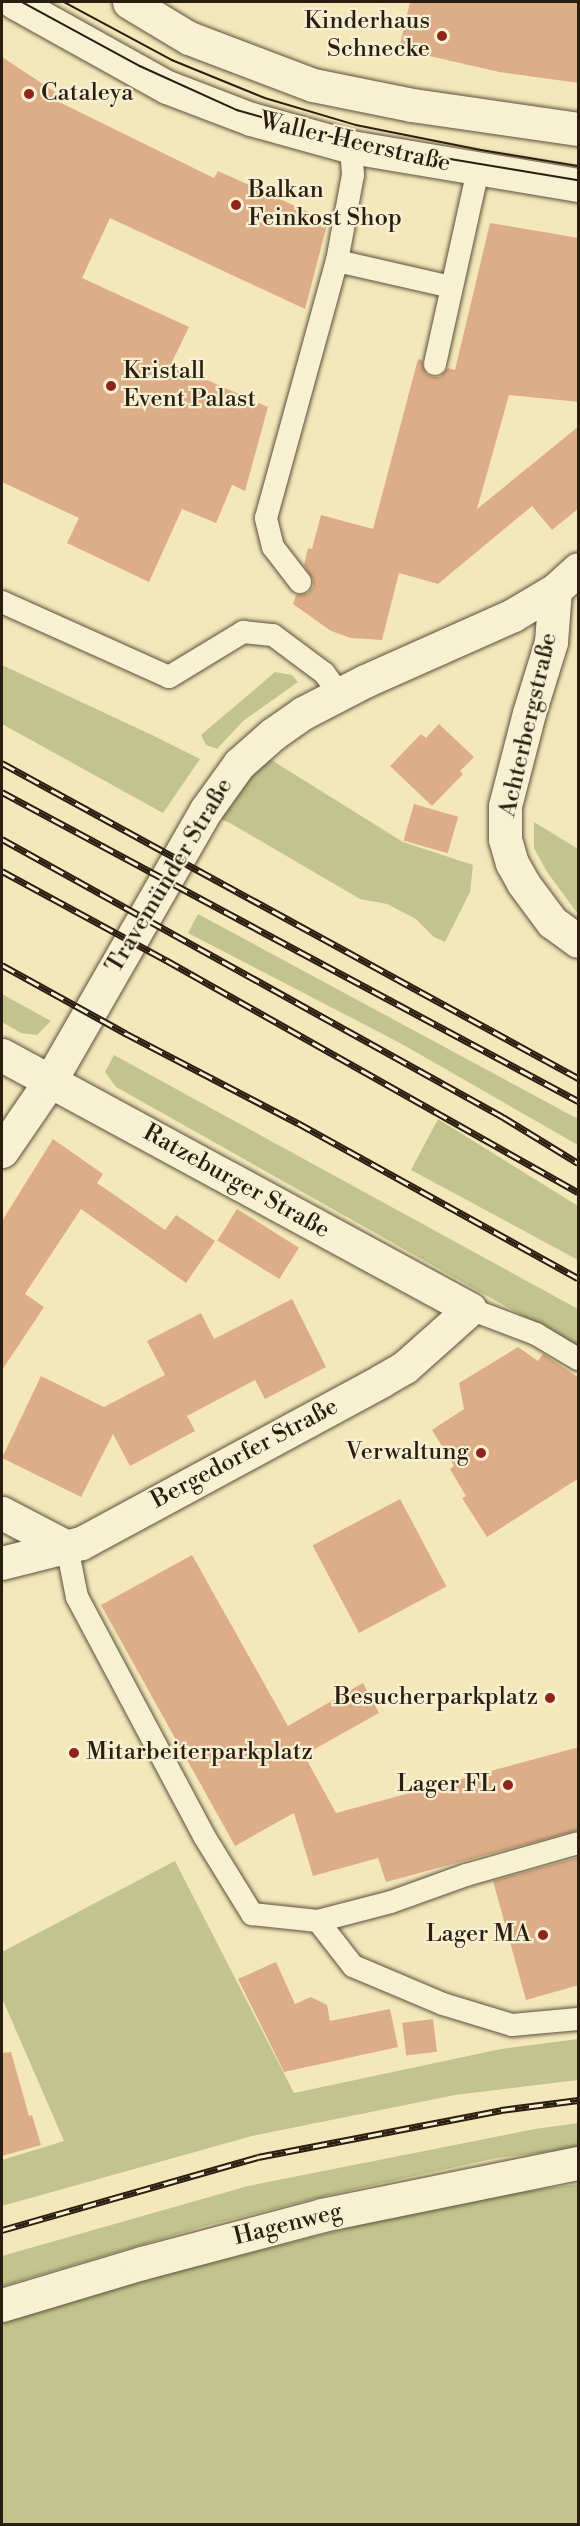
<!DOCTYPE html>
<meta charset="utf-8">
<style>
body{margin:0}
#map{position:relative;width:580px;height:2526px;overflow:hidden;background:#f4e8bb;font-family:"Libre Bodoni",serif}
div>[style]{position:absolute}
[style*='--x']{left:calc(var(--x)*1px);top:calc(var(--y)*1px);width:calc(var(--w)*1px);rotate:calc(var(--a)*1deg)}
.green>*{inset:0;background:#c1c48c}
.building>*{inset:0;background:#ddad87;transform-origin:0 0}
.roads{filter:drop-shadow(0 0 2px #5c503b) drop-shadow(0 0 2px #5c503b)}
.service>*{height:22px;margin:-11px;padding:0 11px;transform-origin:11px;border-radius:11px;background:#f8f0d3}
.minor>*{height:33px;margin:-16.5px;padding:0 16.5px;transform-origin:16.5px;border-radius:16.5px;background:#f8f0d3}
.secondary>*{height:33px;margin:-16.5px;padding:0 16.5px;transform-origin:16.5px;border-radius:16.5px;background:#f8f0d3}
.tram>*{height:1.5px;margin:-0.75px;padding:0 0.75px;transform-origin:0.75px;border-radius:0.75px;background:#291e10}
.rail>*{height:7px;margin-top:-3.5px;transform-origin:0;background:repeating-linear-gradient(90deg,#f8f0d3 0 14px,#291e10 0 28px);box-sizing:border-box;border-block:2px solid #291e10}
.dots>*{width:16px;height:16px;translate:-50% -50%;box-sizing:border-box;border:3px solid #f8f0d3;border-radius:50%}
span{translate:-50% -50%;white-space:nowrap;text-align:center;line-height:1.15;-webkit-text-stroke:4.5px #f8f0d3;paint-order:stroke}
.poi-label{font-size:24px;color:#291e10}
.right{translate:-100% -50%;text-align:right}
.left{translate:0 -50%;text-align:left}
.street-label{font-size:24px;color:#291e10}
.frame{position:absolute;inset:0;border:3px solid #291e10;pointer-events:none}
</style>
<div id="map">
<div class="green">
<i style="clip-path:polygon(2px 665px,154px 736px,200px 759px,163px 813px,2px 724px)"></i>
<i style="clip-path:polygon(275px 672px,292px 675px,298px 682px,243px 721px,217px 749px,206px 745px,201px 735px)"></i>
<i style="clip-path:polygon(257px 751px,403px 842px,473px 865px,470px 892px,445px 942px,434px 937px,416px 919px,387px 904px,360px 899px,230px 823px,208px 814px)"></i>
<i style="clip-path:polygon(534px 822px,578px 849px,578px 914px,547px 872px,534px 848px)"></i>
<i style="clip-path:polygon(198px 914px,578px 1119px,578px 1145px,400px 1043px,188px 933px)"></i>
<i style="clip-path:polygon(2px 994px,51px 1021px,37px 1035px,21px 1033px,2px 1022px)"></i>
<i style="clip-path:polygon(114px 1055px,578px 1309px,578px 1347px,116px 1087px,105px 1072px)"></i>
<i style="clip-path:polygon(438px 1119px,578px 1206px,578px 1260px,411px 1170px)"></i>
<i style="clip-path:polygon(175px 1861px,294px 2093px,501px 2049px,578px 2039px,578px 2080px,455px 2095px,252px 2136px,2px 2206px,2px 2160px,64px 2141px,2px 1998px,2px 1952px)"></i>
<i style="clip-path:polygon(578px 2123px,578px 2148px,497px 2158px,333px 2194px,205px 2226px,2px 2286px,2px 2256px,248px 2186px,535px 2129px)"></i>
<i style="clip-path:polygon(578px 2184px,578px 2524px,2px 2524px,2px 2322px,186px 2269px,451px 2202px)"></i>
</div>
<div class="building">
<i style="clip-path:polygon(410px 2px,579px 2px,579px 83px,499px 72px,399px 49px)"></i>
<i style="clip-path:polygon(2px 57px,58px 94px,55px 100px,214px 178px,218px 171px,328px 221px,305px 309px,110px 218px,82px 278px,189px 327px,171px 364px,268px 407px,245px 491px,232px 485px,216px 523px,182px 509px,149px 582px,67px 543px,79px 518px,2px 482px)"></i>
<i style="clip-path:polygon(490px 223px,579px 238px,579px 402px,509px 395px,477px 509px,579px 426px,579px 508px,552px 530px,532px 506px,438px 584px,399px 573px,382px 640px,351px 638px,331px 631px,293px 604px,296px 595px,308px 593px,313px 587px,313px 580px,304px 565px,308px 548px,312px 549px,321px 515px,373px 529px,418px 359px,422px 360px,426px 374px,432px 377px,440px 377px,448px 368px,455px 370px)"></i>
<i style="clip-path:polygon(439px 724px,474px 757px,460px 771px,463px 774px,432px 806px,390px 766px,421px 734px,426px 738px)"></i>
<i style="left:414px;top:804px;width:46px;height:38px;rotate:16deg"></i>
<i style="clip-path:polygon(53px 1139px,103px 1174px,97px 1183px,165px 1230px,176px 1215px,215px 1241px,186px 1283px,81px 1209px,25px 1294px,44px 1307px,2px 1370px,2px 1221px)"></i>
<i style="left:237px;top:1209px;width:73px;height:37px;rotate:32deg"></i>
<i style="clip-path:polygon(292px 1299px,326px 1367px,265px 1399px,255px 1380px,187px 1416px,195px 1431px,130px 1466px,113px 1434px,81px 1497px,2px 1458px,41px 1376px,104px 1407px,165px 1375px,147px 1341px,201px 1313px,214px 1339px)"></i>
<i style="clip-path:polygon(518px 1347px,538px 1361px,543px 1354px,579px 1378px,579px 1478px,487px 1537px,462px 1498px,466px 1496px,450px 1469px,454px 1466px,432px 1430px,464px 1409px,459px 1383px)"></i>
<i style="left:400px;top:1499px;width:99px;height:99px;rotate:62deg"></i>
<i style="clip-path:polygon(192px 1555px,288px 1726px,363px 1683px,379px 1713px,304px 1755px,336px 1813px,579px 1747px,579px 1830px,386px 1882px,378px 1858px,313px 1876px,294px 1813px,235px 1846px,101px 1605px)"></i>
<i style="clip-path:polygon(579px 1857px,579px 1985px,526px 2000px,493px 1881px)"></i>
<i style="clip-path:polygon(276px 1962px,295px 2004px,311px 1997px,327px 2005px,330px 2021px,390px 2009px,398px 2047px,284px 2072px,238px 1979px)"></i>
<i style="left:433px;top:2019px;width:33px;height:31px;rotate:83deg"></i>
<i style="clip-path:polygon(11px 2052px,29px 2116px,32px 2115px,41px 2145px,2px 2156px,2px 2053px)"></i>
</div>
<div class="roads">
<div class="service">
<i style="--x:337;--y:261;--w:117;--a:12.8"></i>
<i style="--x:435;--y:364;--w:199;--a:-77.5"></i>
<i style="--x:300;--y:582;--w:44;--a:-127.6"></i>
<i style="--x:273;--y:547;--w:30;--a:-104"></i>
<i style="--x:266;--y:518;--w:267;--a:-74.6"></i>
<i style="--x:337;--y:261;--w:87;--a:-79.5"></i>
<i style="--x:353;--y:175;--w:28;--a:-94"></i>
<i style="--x:2;--y:602;--w:183;--a:24.2"></i>
<i style="--x:169;--y:677;--w:87;--a:-31.3"></i>
<i style="--x:243;--y:632;--w:30;--a:6"></i>
<i style="--x:273;--y:635;--w:64;--a:36.7"></i>
<i style="--x:324;--y:673;--w:26;--a:53"></i>
<i style="--x:470;--y:1309;--w:71;--a:20.7"></i>
<i style="--x:536;--y:1334;--w:49;--a:30.8"></i>
<i style="--x:67;--y:1547;--w:51;--a:78.7"></i>
<i style="--x:77;--y:1597;--w:271;--a:62"></i>
<i style="--x:204;--y:1836;--w:92;--a:58.4"></i>
<i style="--x:252;--y:1914;--w:66;--a:6.1"></i>
<i style="--x:318;--y:1921;--w:57;--a:52.1"></i>
<i style="--x:353;--y:1966;--w:98;--a:22.9"></i>
<i style="--x:443;--y:2004;--w:72;--a:16.9"></i>
<i style="--x:512;--y:2025;--w:66;--a:-5.2"></i>
<i style="--x:318;--y:1921;--w:75;--a:-14.6"></i>
<i style="--x:391;--y:1902;--w:80;--a:-19.8"></i>
<i style="--x:466;--y:1875;--w:116;--a:-15.9"></i>
</div>
<div class="minor">
<i style="--x:555;--y:590;--w:52;--a:94.4"></i>
<i style="--x:551;--y:642;--w:74;--a:107.2"></i>
<i style="--x:529;--y:713;--w:96;--a:104.5"></i>
<i style="--x:505;--y:806;--w:33;--a:90"></i>
<i style="--x:505;--y:839;--w:25;--a:74"></i>
<i style="--x:512;--y:863;--w:23;--a:61"></i>
<i style="--x:523;--y:883;--w:49;--a:53.4"></i>
<i style="--x:552;--y:922;--w:32;--a:36"></i>
<i style="--x:2;--y:1055;--w:532;--a:28.49"></i>
<i style="--x:470;--y:1309;--w:87;--a:138.3"></i>
<i style="--x:405;--y:1367;--w:28;--a:150"></i>
<i style="--x:381;--y:1381;--w:341;--a:151.6"></i>
<i style="--x:81;--y:1543;--w:81;--a:165.8"></i>
<i style="--x:2;--y:1151;--w:85;--a:-55.6"></i>
<i style="--x:50;--y:1081;--w:313;--a:-60.1"></i>
<i style="--x:206;--y:810;--w:57;--a:-54.3"></i>
<i style="--x:239;--y:764;--w:45;--a:-41.4"></i>
<i style="--x:273;--y:734;--w:37;--a:-35"></i>
<i style="--x:303;--y:713;--w:70;--a:-27.3"></i>
<i style="--x:365;--y:681;--w:162;--a:-24"></i>
<i style="--x:513;--y:615;--w:49;--a:-30.8"></i>
<i style="--x:555;--y:590;--w:31;--a:-42"></i>
<i style="--x:2;--y:1513;--w:73;--a:27.6"></i>
<i style="--x:2;--y:2305;--w:146;--a:-16.7"></i>
<i style="--x:142;--y:2263;--w:186;--a:-14.9"></i>
<i style="--x:322;--y:2215;--w:261;--a:-11.5"></i>
</div>
<div class="secondary">
<i style="--x:14;--y:2;--w:175;--a:29.1"></i>
<i style="--x:167;--y:87;--w:90;--a:20.9"></i>
<i style="--x:251;--y:119;--w:104;--a:15.6"></i>
<i style="--x:351;--y:147;--w:230;--a:9.5"></i>
<i style="--x:129;--y:2;--w:70;--a:31"></i>
<i style="--x:189;--y:38;--w:133;--a:20.8"></i>
<i style="--x:313;--y:85;--w:101;--a:11.4"></i>
<i style="--x:412;--y:105;--w:168;--a:8.2"></i>
</div>
</div>
<div class="tram">
<i style="--x:22;--y:2;--w:134;--a:28.5"></i>
<i style="--x:140;--y:66;--w:107;--a:24.4"></i>
<i style="--x:237;--y:110;--w:122;--a:15.8"></i>
<i style="--x:354;--y:143;--w:227;--a:9.4"></i>
<i style="--x:64;--y:2;--w:123;--a:28.2"></i>
<i style="--x:172;--y:60;--w:100;--a:22.2"></i>
<i style="--x:265;--y:98;--w:95;--a:16.5"></i>
<i style="--x:356;--y:125;--w:127;--a:11.3"></i>
<i style="--x:481;--y:150;--w:98;--a:9.4"></i>
</div>
<div class="rail">
<i style="--x:2;--y:763;--w:657;--a:28.67"></i>
<i style="--x:2;--y:792;--w:654;--a:28.21"></i>
<i style="--x:2;--y:839;--w:573;--a:29.03"></i>
<i style="--x:503;--y:1117;--w:88;--a:31.5"></i>
<i style="--x:2;--y:871;--w:187;--a:28.5"></i>
<i style="--x:166;--y:960;--w:473;--a:29.4"></i>
<i style="--x:2;--y:965;--w:141;--a:28.9"></i>
<i style="--x:125;--y:1033;--w:195;--a:27.5"></i>
<i style="--x:298;--y:1123;--w:320;--a:29"></i>
<i style="--x:2;--y:2230;--w:266;--a:-15.9"></i>
<i style="--x:258;--y:2157;--w:248;--a:-10.9"></i>
<i style="--x:501;--y:2110;--w:78;--a:-7.4"></i>
</div>
<div class="dots">
<i style="left:442px;top:36px;background:#8f2418"></i>
<i style="left:29px;top:94px;background:#8f2418"></i>
<i style="left:236px;top:205px;background:#8f2418"></i>
<i style="left:111px;top:386px;background:#8f2418"></i>
<i style="left:481px;top:1453px;background:#8f2418"></i>
<i style="left:550px;top:1698px;background:#8f2418"></i>
<i style="left:74px;top:1753px;background:#8f2418"></i>
<i style="left:508px;top:1785px;background:#8f2418"></i>
<i style="left:543px;top:1935px;background:#8f2418"></i>
</div>
<div class="poi-label">
<span class="right" style="left:430px;top:36px">Kinderhaus<br>Schnecke</span>
<span class="left" style="left:41px;top:94px">Cataleya</span>
<span class="left" style="left:248px;top:205px">Balkan<br>Feinkost Shop</span>
<span class="left" style="left:123px;top:386px">Kristall<br>Event Palast</span>
<span class="right" style="left:469px;top:1453px">Verwaltung</span>
<span class="right" style="left:538px;top:1698px">Besucherparkplatz</span>
<span class="left" style="left:86px;top:1753px">Mitarbeiterparkplatz</span>
<span class="right" style="left:496px;top:1785px">Lager FL</span>
<span class="right" style="left:531px;top:1935px">Lager MA</span>
</div>
<div class="street-label">
<span style="left:355px;top:143px;rotate:13deg">Waller Heerstraße</span>
<span style="left:529px;top:725px;rotate:-77deg">Achterbergstraße</span>
<span style="left:170px;top:876px;rotate:-59deg">Travemünder Straße</span>
<span style="left:236px;top:1182px;rotate:29deg">Ratzeburger Straße</span>
<span style="left:245px;top:1454px;rotate:-28deg">Bergedorfer Straße</span>
<span style="left:288px;top:2225px;rotate:-14deg">Hagenweg</span>
</div>
<div class="frame"></div>
</div>
